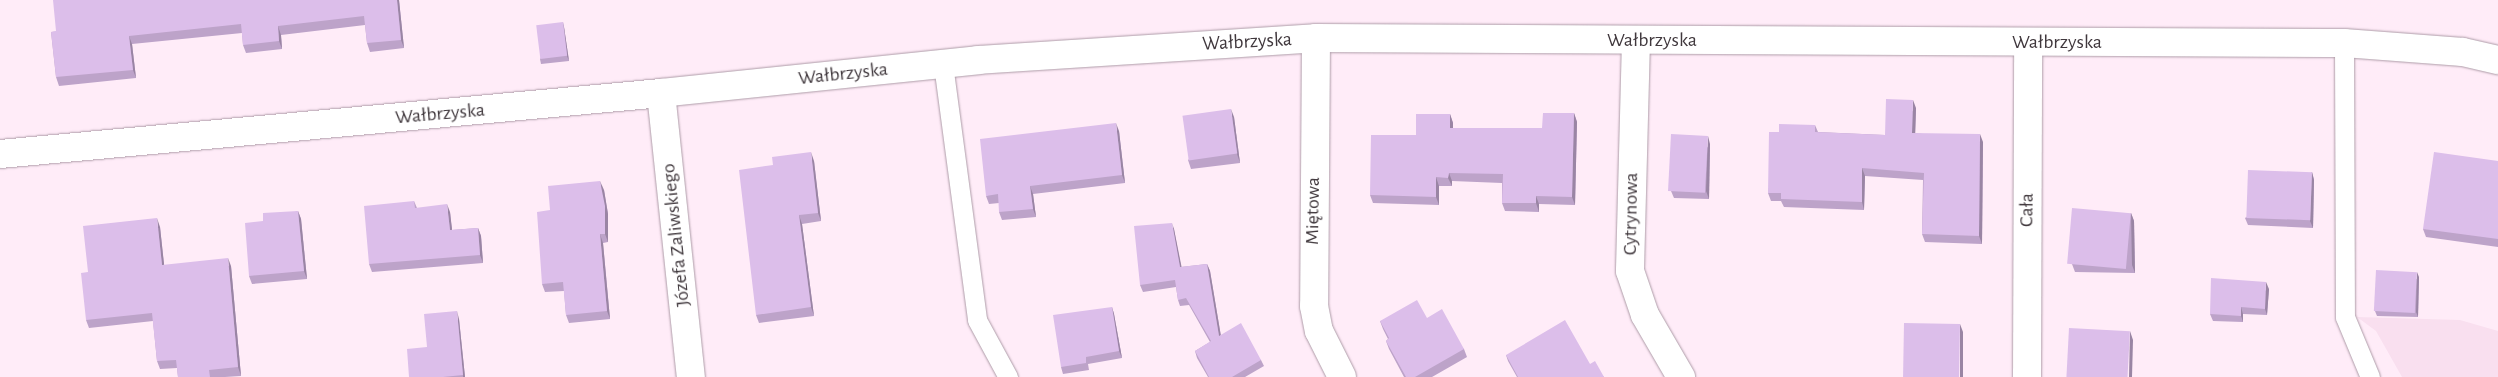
<!DOCTYPE html>
<meta charset="utf-8">
<style>
body{margin:0}
#map{position:relative;width:2498px;height:377px;overflow:hidden;background:#ffecf8;font-family:"Alegreya Sans",sans-serif}
div>[style]{position:absolute}
[style*='--x']{left:calc(var(--x)*1px);top:calc(var(--y)*1px);width:calc(var(--w)*1px);rotate:calc(var(--a)*1deg)}
.built>*{inset:0;background:#f9dfef}
.roads{filter:drop-shadow(0 0 1px #ae9ca8) drop-shadow(0 0 1px #ae9ca8)}
.lane>*{height:19px;margin:-9.5px;padding:0 9.5px;transform-origin:9.5px;border-radius:9.5px;background:#fff}
.street>*{height:28px;margin:-14px;padding:0 14px;transform-origin:14px;border-radius:14px;background:#fff}
.wall>*{inset:0;background:#bda3c9}
.shaded-wall>*{inset:0;background:#9a85a4}
.building>*{inset:0;background:#dcbeea;transform-origin:0 0}
span{translate:-50% -50%;white-space:nowrap;text-align:center;line-height:1.15;-webkit-text-stroke:4.5px #fff;paint-order:stroke}
.street-label{font-size:20px;color:#40383d}
</style>
<div id="map">
<div class="built">
<i style="clip-path:polygon(2357px 317px,2460px 320px,2498px 331px,2498px 377px,2402px 377px,2376px 331px)"></i>
</div>
<div class="roads">
<div class="lane">
<i style="--x:2344;--y:43;--w:274;--a:89.8"></i>
<i style="--x:2345;--y:317;--w:65;--a:67.4"></i>
<i style="--x:943;--y:64;--w:258;--a:82.4"></i>
<i style="--x:977;--y:320;--w:65;--a:61.5"></i>
</div>
<div class="street">
<i style="--x:1316;--y:38;--w:268;--a:90.4"></i>
<i style="--x:1314;--y:306;--w:25;--a:79"></i>
<i style="--x:1319;--y:331;--w:51;--a:63.4"></i>
<i style="--x:1636;--y:40;--w:231;--a:91.5"></i>
<i style="--x:1630;--y:271;--w:46;--a:71.2"></i>
<i style="--x:1645;--y:315;--w:72;--a:59.9"></i>
<i style="--x:661;--y:93;--w:286;--a:84"></i>
<i style="--x:0;--y:154;--w:664;--a:-5.27"></i>
<i style="--x:661;--y:93;--w:319;--a:-5.9"></i>
<i style="--x:978;--y:60;--w:339;--a:-3.7"></i>
<i style="--x:1316;--y:38;--w:1028;--a:0.28"></i>
<i style="--x:2344;--y:43;--w:119;--a:4.3"></i>
<i style="--x:2463;--y:52;--w:36;--a:13"></i>
<i style="--x:2027;--y:377;--w:335;--a:-89.8"></i>
</div>
</div>
<div class="wall">
<i style="clip-path:polygon(399px 0,404px 48px,370px 52px,367px 43px,365px 25px,281px 35px,282px 49px,246px 53px,243px 45px,242px 33px,132px 44px,136px 78px,59px 86px,56px 77px,51px 32px)"></i>
<i style="clip-path:polygon(563px 22px,564px 27px,569px 61px,541px 64px,540px 59px)"></i>
<i style="clip-path:polygon(1916px 108px,1915px 133px,1983px 142px,1982px 244px,1925px 242px,1922px 234px,1923px 180px,1865px 176px,1864px 210px,1784px 207px,1781px 201px,1771px 201px,1768px 193px,1779px 132px,1815px 125px,1818px 132px,1885px 135px)"></i>
<i style="clip-path:polygon(1574px 113px,1577px 122px,1575px 205px,1539px 204px,1539px 212px,1505px 211px,1502px 203px,1502px 183px,1452px 181px,1452px 186px,1439px 186px,1439px 205px,1373px 203px,1370px 195px,1416px 135px,1450px 114px,1453px 123px,1453px 128px,1542px 128px)"></i>
<i style="clip-path:polygon(1234px 117px,1240px 163px,1191px 169px,1188px 160px)"></i>
<i style="clip-path:polygon(1119px 131px,1125px 183px,1033px 194px,1036px 217px,1002px 220px,999px 212px,999px 203px,989px 204px,986px 196px)"></i>
<i style="clip-path:polygon(1710px 144px,1709px 199px,1674px 198px,1671px 191px)"></i>
<i style="clip-path:polygon(814px 161px,821px 221px,802px 224px,814px 316px,759px 323px,756px 315px,773px 165px)"></i>
<i style="clip-path:polygon(2498px 161px,2498px 247px,2426px 237px,2423px 229px)"></i>
<i style="clip-path:polygon(2312px 172px,2314px 180px,2313px 228px,2248px 225px,2245px 218px)"></i>
<i style="clip-path:polygon(604px 190px,608px 214px,608px 242px,603px 243px,610px 319px,569px 323px,566px 315px,564px 291px,545px 292px,542px 284px)"></i>
<i style="clip-path:polygon(414px 201px,417px 208px,450px 212px,452px 230px,478px 228px,481px 236px,483px 263px,372px 272px,369px 264px)"></i>
<i style="clip-path:polygon(298px 211px,301px 219px,307px 279px,252px 284px,249px 276px,263px 221px)"></i>
<i style="clip-path:polygon(2131px 213px,2134px 221px,2135px 273px,2075px 272px,2072px 264px)"></i>
<i style="clip-path:polygon(160px 227px,164px 265px,231px 266px,241px 376px,225px 377px,178px 377px,177px 368px,160px 369px,157px 361px,153px 321px,89px 328px,86px 320px)"></i>
<i style="clip-path:polygon(1174px 229px,1181px 267px,1207px 264px,1210px 271px,1221px 336px,1261px 360px,1264px 366px,1245px 377px,1208px 377px,1197px 358px,1195px 351px,1210px 342px,1189px 305px,1180px 306px,1178px 300px,1176px 287px,1143px 292px,1140px 285px)"></i>
<i style="clip-path:polygon(2419px 277px,2418px 317px,2377px 316px,2375px 311px)"></i>
<i style="clip-path:polygon(2269px 289px,2267px 315px,2243px 314px,2243px 322px,2213px 321px,2210px 314px)"></i>
<i style="clip-path:polygon(1112px 307px,1114px 314px,1122px 358px,1088px 364px,1089px 370px,1063px 374px,1061px 367px)"></i>
<i style="clip-path:polygon(1427px 318px,1464px 349px,1467px 357px,1432px 377px,1404px 377px,1389px 349px,1386px 341px,1388px 339px,1383px 329px,1380px 321px)"></i>
<i style="clip-path:polygon(459px 319px,465px 377px,409px 377px,427px 347px)"></i>
<i style="clip-path:polygon(1506px 355px,1590px 364px,1604px 377px,1517px 377px,1508px 361px)"></i>
</div>
<div class="shaded-wall">
<i style="clip-path:polygon(397px 0,399px 0,404px 48px,401px 40px)"></i>
<i style="clip-path:polygon(563px 22px,564px 27px,569px 61px,567px 56px)"></i>
<i style="clip-path:polygon(278px 26px,281px 35px,282px 49px,279px 41px)"></i>
<i style="clip-path:polygon(129px 36px,132px 44px,136px 78px,133px 70px)"></i>
<i style="clip-path:polygon(1913px 100px,1916px 108px,1915px 141px,1912px 133px)"></i>
<i style="clip-path:polygon(1231px 109px,1234px 117px,1240px 163px,1237px 154px)"></i>
<i style="clip-path:polygon(1574px 113px,1577px 122px,1575px 205px,1572px 197px)"></i>
<i style="clip-path:polygon(1450px 114px,1453px 123px,1453px 136px,1450px 128px)"></i>
<i style="clip-path:polygon(1116px 123px,1119px 131px,1125px 183px,1122px 175px)"></i>
<i style="clip-path:polygon(1980px 134px,1983px 142px,1982px 244px,1979px 236px)"></i>
<i style="clip-path:polygon(1708px 136px,1710px 144px,1709px 199px,1706px 191px)"></i>
<i style="clip-path:polygon(811px 152px,814px 161px,821px 221px,818px 213px)"></i>
<i style="clip-path:polygon(1862px 168px,1865px 176px,1864px 210px,1862px 202px)"></i>
<i style="clip-path:polygon(2312px 172px,2314px 180px,2313px 228px,2310px 221px)"></i>
<i style="clip-path:polygon(1449px 173px,1452px 181px,1452px 186px,1448px 178px)"></i>
<i style="clip-path:polygon(1436px 177px,1439px 186px,1439px 205px,1436px 197px)"></i>
<i style="clip-path:polygon(600px 181px,604px 190px,608px 214px,608px 242px,605px 234px)"></i>
<i style="clip-path:polygon(1030px 186px,1033px 194px,1036px 217px,1033px 209px)"></i>
<i style="clip-path:polygon(1536px 196px,1539px 204px,1539px 212px,1536px 203px)"></i>
<i style="clip-path:polygon(447px 204px,450px 212px,453px 238px,450px 230px)"></i>
<i style="clip-path:polygon(298px 211px,301px 219px,307px 279px,304px 271px)"></i>
<i style="clip-path:polygon(2131px 213px,2134px 221px,2135px 273px,2132px 265px)"></i>
<i style="clip-path:polygon(799px 215px,802px 224px,814px 316px,811px 307px)"></i>
<i style="clip-path:polygon(157px 218px,160px 227px,165px 273px,162px 265px)"></i>
<i style="clip-path:polygon(1172px 223px,1174px 229px,1183px 274px,1180px 267px)"></i>
<i style="clip-path:polygon(478px 228px,481px 236px,483px 263px,480px 255px)"></i>
<i style="clip-path:polygon(600px 234px,603px 243px,610px 319px,607px 311px)"></i>
<i style="clip-path:polygon(228px 258px,231px 266px,241px 376px,238px 367px)"></i>
<i style="clip-path:polygon(1207px 264px,1210px 271px,1222px 343px,1219px 336px)"></i>
<i style="clip-path:polygon(2417px 272px,2419px 277px,2418px 317px,2416px 312px)"></i>
<i style="clip-path:polygon(2266px 282px,2269px 289px,2267px 315px,2265px 309px)"></i>
<i style="clip-path:polygon(1112px 307px,1114px 314px,1122px 358px,1119px 351px)"></i>
<i style="clip-path:polygon(2241px 307px,2243px 314px,2243px 322px,2241px 316px)"></i>
<i style="clip-path:polygon(457px 311px,459px 319px,465px 377px,463px 377px,463px 375px)"></i>
<i style="clip-path:polygon(1960px 324px,1963px 332px,1963px 377px,1960px 377px)"></i>
<i style="clip-path:polygon(2130px 331px,2133px 340px,2132px 377px,2129px 377px)"></i>
</div>
<div class="building">
<i style="clip-path:polygon(53px 0,397px 0,401px 40px,367px 43px,364px 16px,278px 26px,279px 41px,243px 45px,241px 24px,129px 36px,133px 70px,56px 77px,51px 32px,56px 31px)"></i>
<i style="left:563px;top:22px;width:34px;height:27px;rotate:83deg"></i>
<i style="clip-path:polygon(1886px 99px,1913px 100px,1912px 133px,1980px 134px,1979px 236px,1922px 234px,1924px 173px,1862px 168px,1862px 202px,1781px 199px,1781px 193px,1768px 193px,1769px 132px,1779px 132px,1779px 124px,1815px 125px,1815px 132px,1885px 135px)"></i>
<i style="left:1231px;top:109px;width:45px;height:49px;rotate:82deg"></i>
<i style="clip-path:polygon(1543px 113px,1574px 113px,1572px 197px,1536px 196px,1536px 203px,1502px 203px,1503px 174px,1449px 173px,1448px 178px,1436px 177px,1436px 197px,1370px 195px,1371px 135px,1416px 135px,1416px 114px,1450px 114px,1450px 128px,1542px 128px)"></i>
<i style="clip-path:polygon(1116px 123px,1122px 175px,1030px 186px,1033px 209px,999px 212px,998px 194px,986px 196px,980px 139px)"></i>
<i style="left:1671px;top:134px;width:37px;height:57px;rotate:3deg"></i>
<i style="clip-path:polygon(811px 152px,818px 213px,799px 215px,811px 307px,756px 315px,739px 170px,773px 165px,772px 157px)"></i>
<i style="clip-path:polygon(2434px 152px,2498px 161px,2498px 239px,2423px 229px)"></i>
<i style="left:2248px;top:170px;width:64px;height:48px;rotate:2deg"></i>
<i style="clip-path:polygon(600px 181px,605px 206px,605px 234px,600px 234px,607px 311px,566px 315px,563px 282px,542px 284px,537px 212px,550px 210px,548px 186px)"></i>
<i style="clip-path:polygon(414px 201px,415px 208px,447px 204px,450px 230px,478px 228px,480px 255px,369px 264px,364px 206px)"></i>
<i style="left:2072px;top:208px;width:59px;height:56px;rotate:5deg"></i>
<i style="clip-path:polygon(298px 211px,304px 271px,249px 276px,245px 223px,263px 221px,263px 213px)"></i>
<i style="clip-path:polygon(157px 218px,162px 265px,228px 258px,238px 367px,209px 370px,210px 377px,178px 377px,176px 360px,157px 361px,152px 313px,86px 320px,81px 273px,88px 272px,83px 226px)"></i>
<i style="clip-path:polygon(1172px 223px,1180px 267px,1207px 264px,1219px 336px,1241px 323px,1261px 360px,1232px 377px,1209px 377px,1195px 351px,1211px 341px,1186px 298px,1178px 300px,1175px 280px,1140px 285px,1134px 226px)"></i>
<i style="left:2376px;top:270px;width:41px;height:41px;rotate:3deg"></i>
<i style="clip-path:polygon(2211px 278px,2266px 282px,2265px 309px,2241px 307px,2241px 316px,2210px 314px)"></i>
<i style="clip-path:polygon(1417px 300px,1427px 318px,1442px 309px,1464px 349px,1415px 377px,1406px 377px,1386px 341px,1389px 338px,1380px 321px)"></i>
<i style="clip-path:polygon(1112px 307px,1119px 351px,1086px 357px,1086px 363px,1061px 367px,1053px 315px)"></i>
<i style="clip-path:polygon(457px 311px,463px 375px,443px 377px,409px 377px,407px 349px,427px 347px,424px 314px)"></i>
<i style="clip-path:polygon(1565px 320px,1590px 364px,1595px 361px,1604px 377px,1518px 377px,1506px 355px)"></i>
<i style="left:1904px;top:323px;width:56px;height:54px;rotate:1deg"></i>
<i style="left:2069px;top:328px;width:61px;height:49px;rotate:3deg"></i>
</div>
<div class="street-label">
<span style="left:1652px;top:40px">Wałbrzyska</span>
<span style="left:1247px;top:42px;rotate:-3deg">Wałbrzyska</span>
<span style="left:2057px;top:42px">Wałbrzyska</span>
<span style="left:843px;top:74px;rotate:-6deg">Wałbrzyska</span>
<span style="left:440px;top:114px;rotate:-5deg">Wałbrzyska</span>
<span style="left:2027px;top:210px;rotate:-89deg">Cała</span>
<span style="left:1313px;top:211px;rotate:-89deg">Miętowa</span>
<span style="left:1631px;top:214px;rotate:-89deg">Cytrynowa</span>
<span style="left:676px;top:235px;rotate:-96deg">Józefa Zaliwskiego</span>
</div>
</div>
